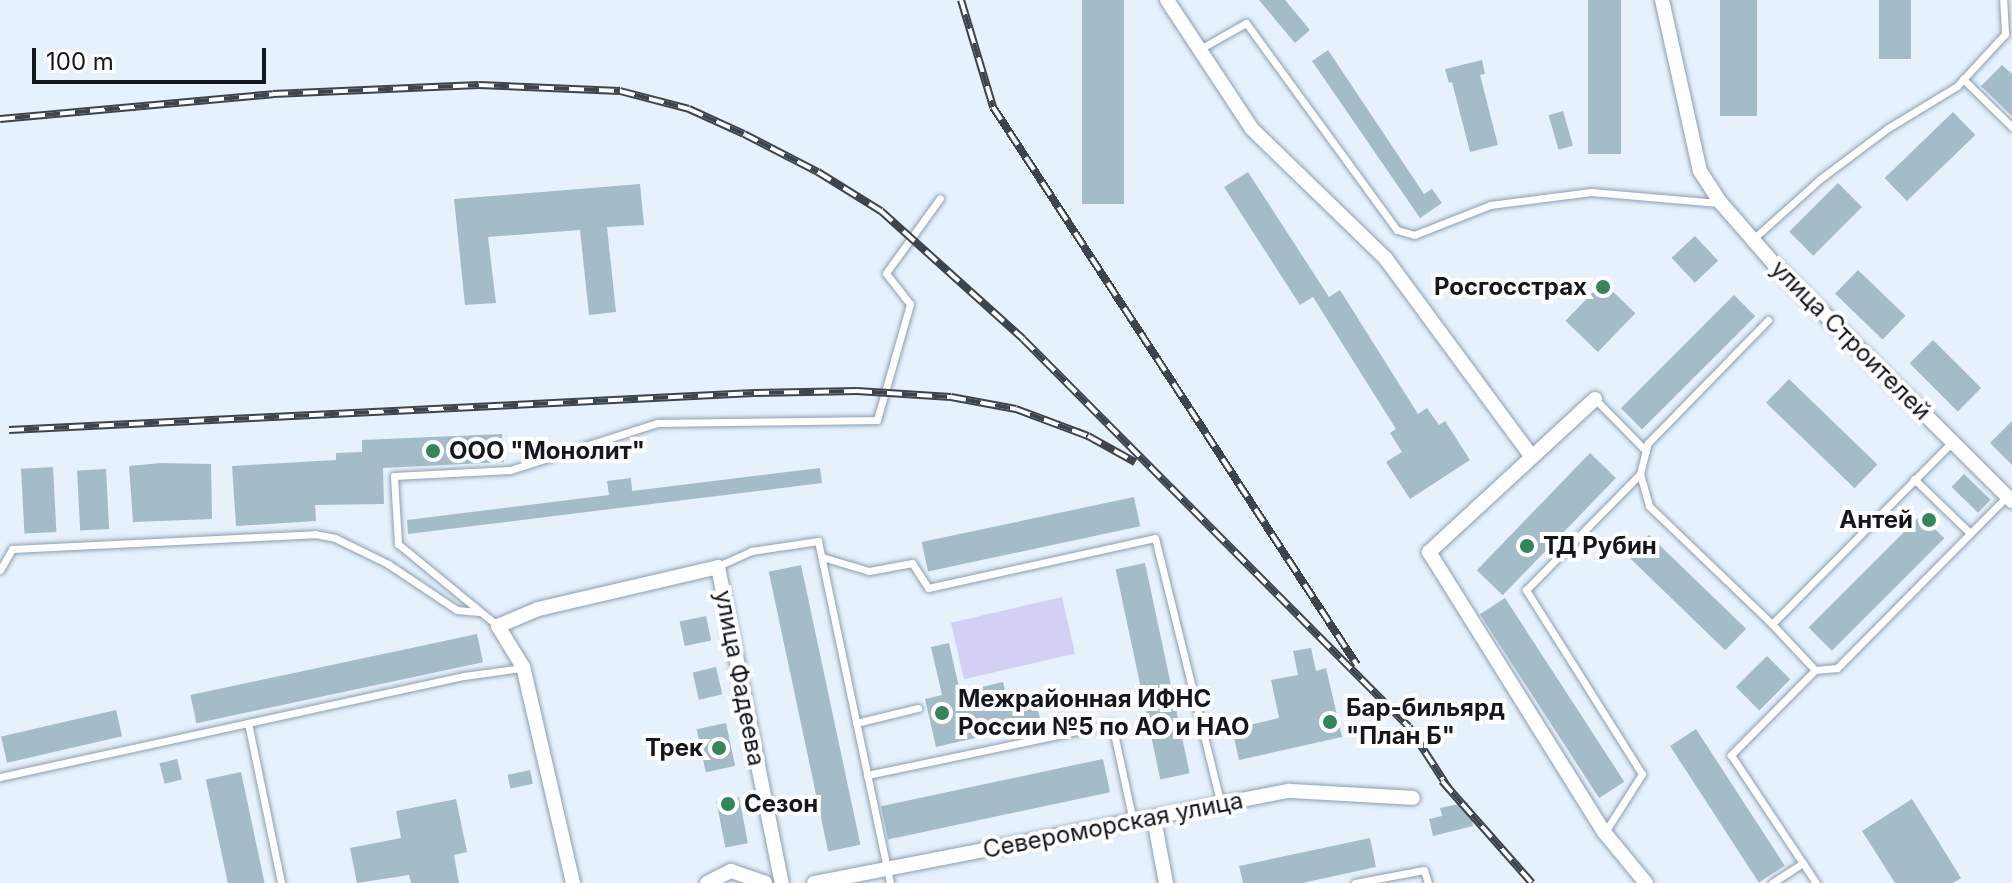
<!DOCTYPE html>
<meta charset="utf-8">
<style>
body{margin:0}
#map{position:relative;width:2012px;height:883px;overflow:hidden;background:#e6f1fc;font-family:Inter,sans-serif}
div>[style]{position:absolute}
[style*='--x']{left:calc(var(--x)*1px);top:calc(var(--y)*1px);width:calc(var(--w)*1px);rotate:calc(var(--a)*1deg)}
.green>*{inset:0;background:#d2d1f5;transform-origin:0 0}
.building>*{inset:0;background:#a4bcc8;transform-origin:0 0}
.roads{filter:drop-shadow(0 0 2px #8d9eae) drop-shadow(0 0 2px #8d9eae)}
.lane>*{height:7px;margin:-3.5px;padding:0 3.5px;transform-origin:3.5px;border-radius:3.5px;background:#fff}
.street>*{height:14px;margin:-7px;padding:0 7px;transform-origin:7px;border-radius:7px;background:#fff}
.rail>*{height:8px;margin-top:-4px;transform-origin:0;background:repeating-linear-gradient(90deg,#fff 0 15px,#3d444b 0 30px);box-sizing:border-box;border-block:2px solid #3d444b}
.dots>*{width:22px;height:22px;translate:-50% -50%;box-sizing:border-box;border:4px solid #fff;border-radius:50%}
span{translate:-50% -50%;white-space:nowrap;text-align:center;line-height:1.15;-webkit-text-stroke:8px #fff;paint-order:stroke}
.poi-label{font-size:24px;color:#12181e;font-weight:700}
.right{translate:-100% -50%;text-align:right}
.left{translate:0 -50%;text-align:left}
.street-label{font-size:24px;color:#12181e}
.scale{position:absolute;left:32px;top:48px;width:234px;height:36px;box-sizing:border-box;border:4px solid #12181e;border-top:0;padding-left:10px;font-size:24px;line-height:28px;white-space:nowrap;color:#12181e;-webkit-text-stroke:6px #fff;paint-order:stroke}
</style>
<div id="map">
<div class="green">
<i style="left:1062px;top:597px;width:58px;height:114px;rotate:77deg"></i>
</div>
<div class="building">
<i style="left:1082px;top:0;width:42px;height:204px"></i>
<i style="clip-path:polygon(1259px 0,1285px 0,1310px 30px,1295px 43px)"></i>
<i style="left:1588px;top:0;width:33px;height:154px"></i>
<i style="left:1720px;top:0;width:37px;height:116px"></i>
<i style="left:1879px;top:0;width:32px;height:59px"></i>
<i style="clip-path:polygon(1328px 50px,1424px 194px,1432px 189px,1442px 203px,1420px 218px,1312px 61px)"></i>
<i style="clip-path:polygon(1482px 60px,1485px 74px,1480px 75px,1498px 145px,1470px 152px,1452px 82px,1449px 83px,1445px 69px)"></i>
<i style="clip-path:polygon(2002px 65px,2012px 74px,2012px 116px,1981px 86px)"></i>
<i style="left:1563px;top:111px;width:36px;height:15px;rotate:74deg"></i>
<i style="left:1953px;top:112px;width:32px;height:95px;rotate:46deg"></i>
<i style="clip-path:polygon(1248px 172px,1329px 297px,1340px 290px,1418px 414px,1427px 408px,1439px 425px,1445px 421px,1470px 460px,1410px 499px,1386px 462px,1402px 452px,1390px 433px,1396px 429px,1313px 297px,1300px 305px,1224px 187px)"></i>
<i style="left:1838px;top:183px;width:34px;height:69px;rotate:45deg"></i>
<i style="clip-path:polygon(640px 184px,644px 225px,607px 227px,616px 312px,589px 315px,580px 230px,488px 237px,496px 303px,465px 305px,454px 199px)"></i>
<i style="left:1695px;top:236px;width:34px;height:32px;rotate:47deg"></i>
<i style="left:1858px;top:270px;width:66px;height:33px;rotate:44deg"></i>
<i style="left:1603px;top:282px;width:45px;height:54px;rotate:44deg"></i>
<i style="left:1734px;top:295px;width:30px;height:160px;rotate:45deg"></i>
<i style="left:1933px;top:340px;width:68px;height:33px;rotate:45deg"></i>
<i style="left:1789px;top:379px;width:123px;height:33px;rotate:44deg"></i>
<i style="clip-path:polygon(2012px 421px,2012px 465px,1990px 443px)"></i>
<i style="clip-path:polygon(502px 434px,504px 462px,383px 468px,384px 504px,315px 505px,316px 521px,236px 526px,232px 466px,336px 460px,336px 453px,362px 452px,362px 440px)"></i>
<i style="left:1590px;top:453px;width:36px;height:163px;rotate:44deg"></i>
<i style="clip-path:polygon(161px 463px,211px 464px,212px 519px,133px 522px,129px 466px)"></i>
<i style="left:53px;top:467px;width:65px;height:32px;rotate:87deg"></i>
<i style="clip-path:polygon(820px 468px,822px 483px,408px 534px,407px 520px,609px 495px,607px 481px,631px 478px,632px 491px)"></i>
<i style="left:106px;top:469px;width:60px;height:29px;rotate:87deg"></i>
<i style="left:1964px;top:474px;width:37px;height:18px;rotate:44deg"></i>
<i style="left:1134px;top:497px;width:30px;height:217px;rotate:78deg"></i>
<i style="left:1921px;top:515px;width:33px;height:159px;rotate:45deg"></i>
<i style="left:1649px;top:535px;width:135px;height:30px;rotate:44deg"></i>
<i style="left:1145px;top:563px;width:215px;height:30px;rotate:78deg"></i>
<i style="left:801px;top:565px;width:286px;height:33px;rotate:78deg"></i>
<i style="left:1505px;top:598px;width:219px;height:30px;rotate:57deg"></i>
<i style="left:706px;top:616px;width:25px;height:27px;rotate:78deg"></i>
<i style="left:477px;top:634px;width:29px;height:293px;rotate:78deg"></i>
<i style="clip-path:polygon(949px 643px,960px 692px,1003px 682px,1009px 707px,1036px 701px,1041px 723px,936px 747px,925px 699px,942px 695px,931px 647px)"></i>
<i style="clip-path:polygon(1311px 648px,1316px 671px,1326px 668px,1342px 737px,1239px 760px,1232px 729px,1279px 718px,1271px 680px,1298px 675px,1293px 651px)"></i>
<i style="left:1767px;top:656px;width:33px;height:44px;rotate:45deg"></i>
<i style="left:716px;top:667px;width:28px;height:24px;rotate:77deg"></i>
<i style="left:116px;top:710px;width:27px;height:118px;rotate:77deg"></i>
<i style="left:726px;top:723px;width:44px;height:30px;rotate:78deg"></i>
<i style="left:1696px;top:729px;width:163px;height:31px;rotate:57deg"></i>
<i style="left:177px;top:759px;width:21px;height:18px;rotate:76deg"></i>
<i style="left:1103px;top:759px;width:34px;height:227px;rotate:78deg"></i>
<i style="left:530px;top:770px;width:14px;height:23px;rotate:78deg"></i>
<i style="left:241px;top:772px;width:113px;height:36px;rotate:78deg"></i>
<i style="left:739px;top:797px;width:47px;height:23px;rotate:79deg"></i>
<i style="clip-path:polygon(456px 799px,467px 852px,454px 855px,459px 883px,411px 883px,409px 875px,357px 883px,350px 848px,401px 838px,396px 811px)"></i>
<i style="clip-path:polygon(1912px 799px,1961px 878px,1953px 883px,1895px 883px,1862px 831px)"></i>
<i style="clip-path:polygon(1468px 802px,1473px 826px,1433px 836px,1429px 819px,1442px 816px,1440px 808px)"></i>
<i style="clip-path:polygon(1370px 838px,1376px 867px,1302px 883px,1243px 883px,1239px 866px)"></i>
</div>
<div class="roads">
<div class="lane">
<i style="--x:1200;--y:49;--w:53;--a:-29.5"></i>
<i style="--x:1246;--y:23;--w:256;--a:53.9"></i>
<i style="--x:1397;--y:230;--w:18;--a:16"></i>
<i style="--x:1414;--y:235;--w:82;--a:-21.5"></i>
<i style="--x:1490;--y:205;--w:102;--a:-7.3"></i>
<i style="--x:1591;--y:192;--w:128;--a:4.9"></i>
<i style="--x:1963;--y:79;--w:69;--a:44.4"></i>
<i style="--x:1753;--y:239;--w:90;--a:-41.8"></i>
<i style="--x:1820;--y:179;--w:85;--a:-36.9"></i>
<i style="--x:1888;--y:128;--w:81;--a:-31.3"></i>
<i style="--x:1957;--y:86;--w:71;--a:-47.3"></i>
<i style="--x:2005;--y:34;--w:34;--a:-93"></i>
<i style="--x:1595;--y:399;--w:73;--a:45.6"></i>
<i style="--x:1640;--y:474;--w:32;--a:-76"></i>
<i style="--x:1648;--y:443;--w:172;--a:-45.7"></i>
<i style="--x:1914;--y:479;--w:78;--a:44"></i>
<i style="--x:822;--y:557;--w:49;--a:16.6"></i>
<i style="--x:869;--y:571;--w:44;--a:-10.5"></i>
<i style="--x:912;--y:563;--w:30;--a:57"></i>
<i style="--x:928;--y:588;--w:232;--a:-12.4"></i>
<i style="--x:1155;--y:538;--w:274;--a:76.1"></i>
<i style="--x:718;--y:566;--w:36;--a:-24"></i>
<i style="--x:751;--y:551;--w:68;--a:-8.5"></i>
<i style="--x:818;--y:541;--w:349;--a:78.1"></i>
<i style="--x:0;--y:570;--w:24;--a:-60"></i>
<i style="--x:12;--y:549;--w:303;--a:-2.8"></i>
<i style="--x:315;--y:534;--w:20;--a:11"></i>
<i style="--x:335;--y:538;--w:59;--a:26.1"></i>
<i style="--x:388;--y:564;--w:83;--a:33.7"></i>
<i style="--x:457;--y:610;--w:22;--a:5"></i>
<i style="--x:1772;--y:624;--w:63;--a:46.9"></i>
<i style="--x:1815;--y:670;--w:120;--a:134.7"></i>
<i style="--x:1731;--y:755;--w:154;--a:56.4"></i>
<i style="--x:498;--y:626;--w:129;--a:-140.6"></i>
<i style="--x:398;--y:544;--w:68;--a:-93.4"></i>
<i style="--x:394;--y:476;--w:116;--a:-3"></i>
<i style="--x:510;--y:470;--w:154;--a:-17.7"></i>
<i style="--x:657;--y:423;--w:220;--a:-0.8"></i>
<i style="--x:877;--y:420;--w:121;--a:-74.1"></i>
<i style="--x:910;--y:304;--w:39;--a:-128"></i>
<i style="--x:886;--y:273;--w:92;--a:-54.2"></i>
<i style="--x:1815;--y:670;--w:22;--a:-5"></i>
<i style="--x:1837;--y:668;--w:242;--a:-45.3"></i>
<i style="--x:248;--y:723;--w:163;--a:78.3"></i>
<i style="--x:856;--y:723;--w:64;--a:-13.6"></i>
<i style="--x:867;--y:775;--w:250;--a:-11.8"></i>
<i style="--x:1112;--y:724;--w:99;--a:77.8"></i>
<i style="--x:0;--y:777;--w:475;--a:-12.3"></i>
<i style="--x:464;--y:676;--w:59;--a:-7.9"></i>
<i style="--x:1605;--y:832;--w:69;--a:-57.5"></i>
<i style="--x:1642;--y:774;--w:218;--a:-122.2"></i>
<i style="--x:1526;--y:590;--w:163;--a:-45.5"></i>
<i style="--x:1640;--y:474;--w:33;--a:74"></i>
<i style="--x:1649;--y:506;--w:170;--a:43.8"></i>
<i style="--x:1772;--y:624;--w:256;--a:-45.3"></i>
<i style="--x:1355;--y:883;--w:70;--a:-10.7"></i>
<i style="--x:1424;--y:870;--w:14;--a:73"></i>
<i style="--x:1772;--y:883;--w:37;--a:-33"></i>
</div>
<div class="street">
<i style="--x:1167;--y:0;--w:154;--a:56.6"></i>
<i style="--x:1252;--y:129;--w:187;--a:44.1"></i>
<i style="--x:1386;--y:259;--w:246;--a:53.6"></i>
<i style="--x:1662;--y:0;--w:175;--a:77.5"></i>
<i style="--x:1700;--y:171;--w:38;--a:57"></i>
<i style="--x:1721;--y:203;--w:81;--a:49"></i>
<i style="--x:1774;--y:264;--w:336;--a:44.9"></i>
<i style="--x:1595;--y:399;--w:226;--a:137.3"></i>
<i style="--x:1429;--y:552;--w:330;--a:58"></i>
<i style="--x:1604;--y:832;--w:66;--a:50.5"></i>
<i style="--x:1154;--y:819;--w:65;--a:79.4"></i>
<i style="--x:573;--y:883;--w:222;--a:-103"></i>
<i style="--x:523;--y:667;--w:48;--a:-121.4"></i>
<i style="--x:498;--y:626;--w:43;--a:-23"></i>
<i style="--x:538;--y:609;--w:185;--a:-13.1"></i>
<i style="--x:718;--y:567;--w:322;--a:78.6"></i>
<i style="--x:707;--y:883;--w:27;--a:-27"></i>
<i style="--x:731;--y:871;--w:36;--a:19"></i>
<i style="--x:814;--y:883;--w:484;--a:-11"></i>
<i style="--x:1289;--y:791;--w:124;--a:3.2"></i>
</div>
</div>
<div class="rail">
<i style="--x:961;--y:0;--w:112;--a:73.3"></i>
<i style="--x:993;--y:107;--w:666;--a:56.88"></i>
<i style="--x:0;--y:119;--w:274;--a:-5.2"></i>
<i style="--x:273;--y:94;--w:206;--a:-2.5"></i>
<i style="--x:479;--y:85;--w:141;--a:2.4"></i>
<i style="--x:620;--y:91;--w:71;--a:14.6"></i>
<i style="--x:689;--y:109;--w:60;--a:24.4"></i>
<i style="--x:744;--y:134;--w:83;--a:27.2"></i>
<i style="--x:818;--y:172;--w:74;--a:31.8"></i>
<i style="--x:881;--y:211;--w:191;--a:42"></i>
<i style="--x:1023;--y:339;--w:547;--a:45.15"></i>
<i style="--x:1409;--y:727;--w:74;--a:57.2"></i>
<i style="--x:9;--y:430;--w:746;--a:-2.84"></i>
<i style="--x:754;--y:393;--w:103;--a:-1.1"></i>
<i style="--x:857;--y:391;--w:94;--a:3.7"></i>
<i style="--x:951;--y:397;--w:66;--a:10.5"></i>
<i style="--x:1016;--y:409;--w:77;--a:20.6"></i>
<i style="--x:1088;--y:436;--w:54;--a:29"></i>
<i style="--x:1442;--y:781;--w:136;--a:48.6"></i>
</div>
<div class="dots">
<i style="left:1603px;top:287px;background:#31865a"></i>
<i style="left:433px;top:451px;background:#31865a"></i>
<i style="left:1929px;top:520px;background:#31865a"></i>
<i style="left:1527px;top:546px;background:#31865a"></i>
<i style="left:942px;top:713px;background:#31865a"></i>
<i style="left:1330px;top:722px;background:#31865a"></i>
<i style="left:719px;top:748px;background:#31865a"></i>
<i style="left:728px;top:804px;background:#31865a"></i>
</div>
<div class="poi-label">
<span class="right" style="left:1587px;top:287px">Росгосстрах</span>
<span class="left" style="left:449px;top:451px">ООО "Монолит"</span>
<span class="right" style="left:1913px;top:520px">Антей</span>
<span class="left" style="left:1543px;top:546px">ТД Рубин</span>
<span class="left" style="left:958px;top:713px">Межрайонная ИФНС<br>России №5 по АО и НАО</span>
<span class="left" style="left:1346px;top:722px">Бар-бильярд<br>"План Б"</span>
<span class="right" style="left:703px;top:748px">Трек</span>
<span class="left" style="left:744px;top:804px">Сезон</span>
</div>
<div class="street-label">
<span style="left:1851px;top:340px;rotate:45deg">улица Строителей</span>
<span style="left:740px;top:678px;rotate:79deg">улица Фадеева</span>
<span style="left:1113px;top:825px;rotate:-11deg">Североморская улица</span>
</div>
<div class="scale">100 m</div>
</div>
